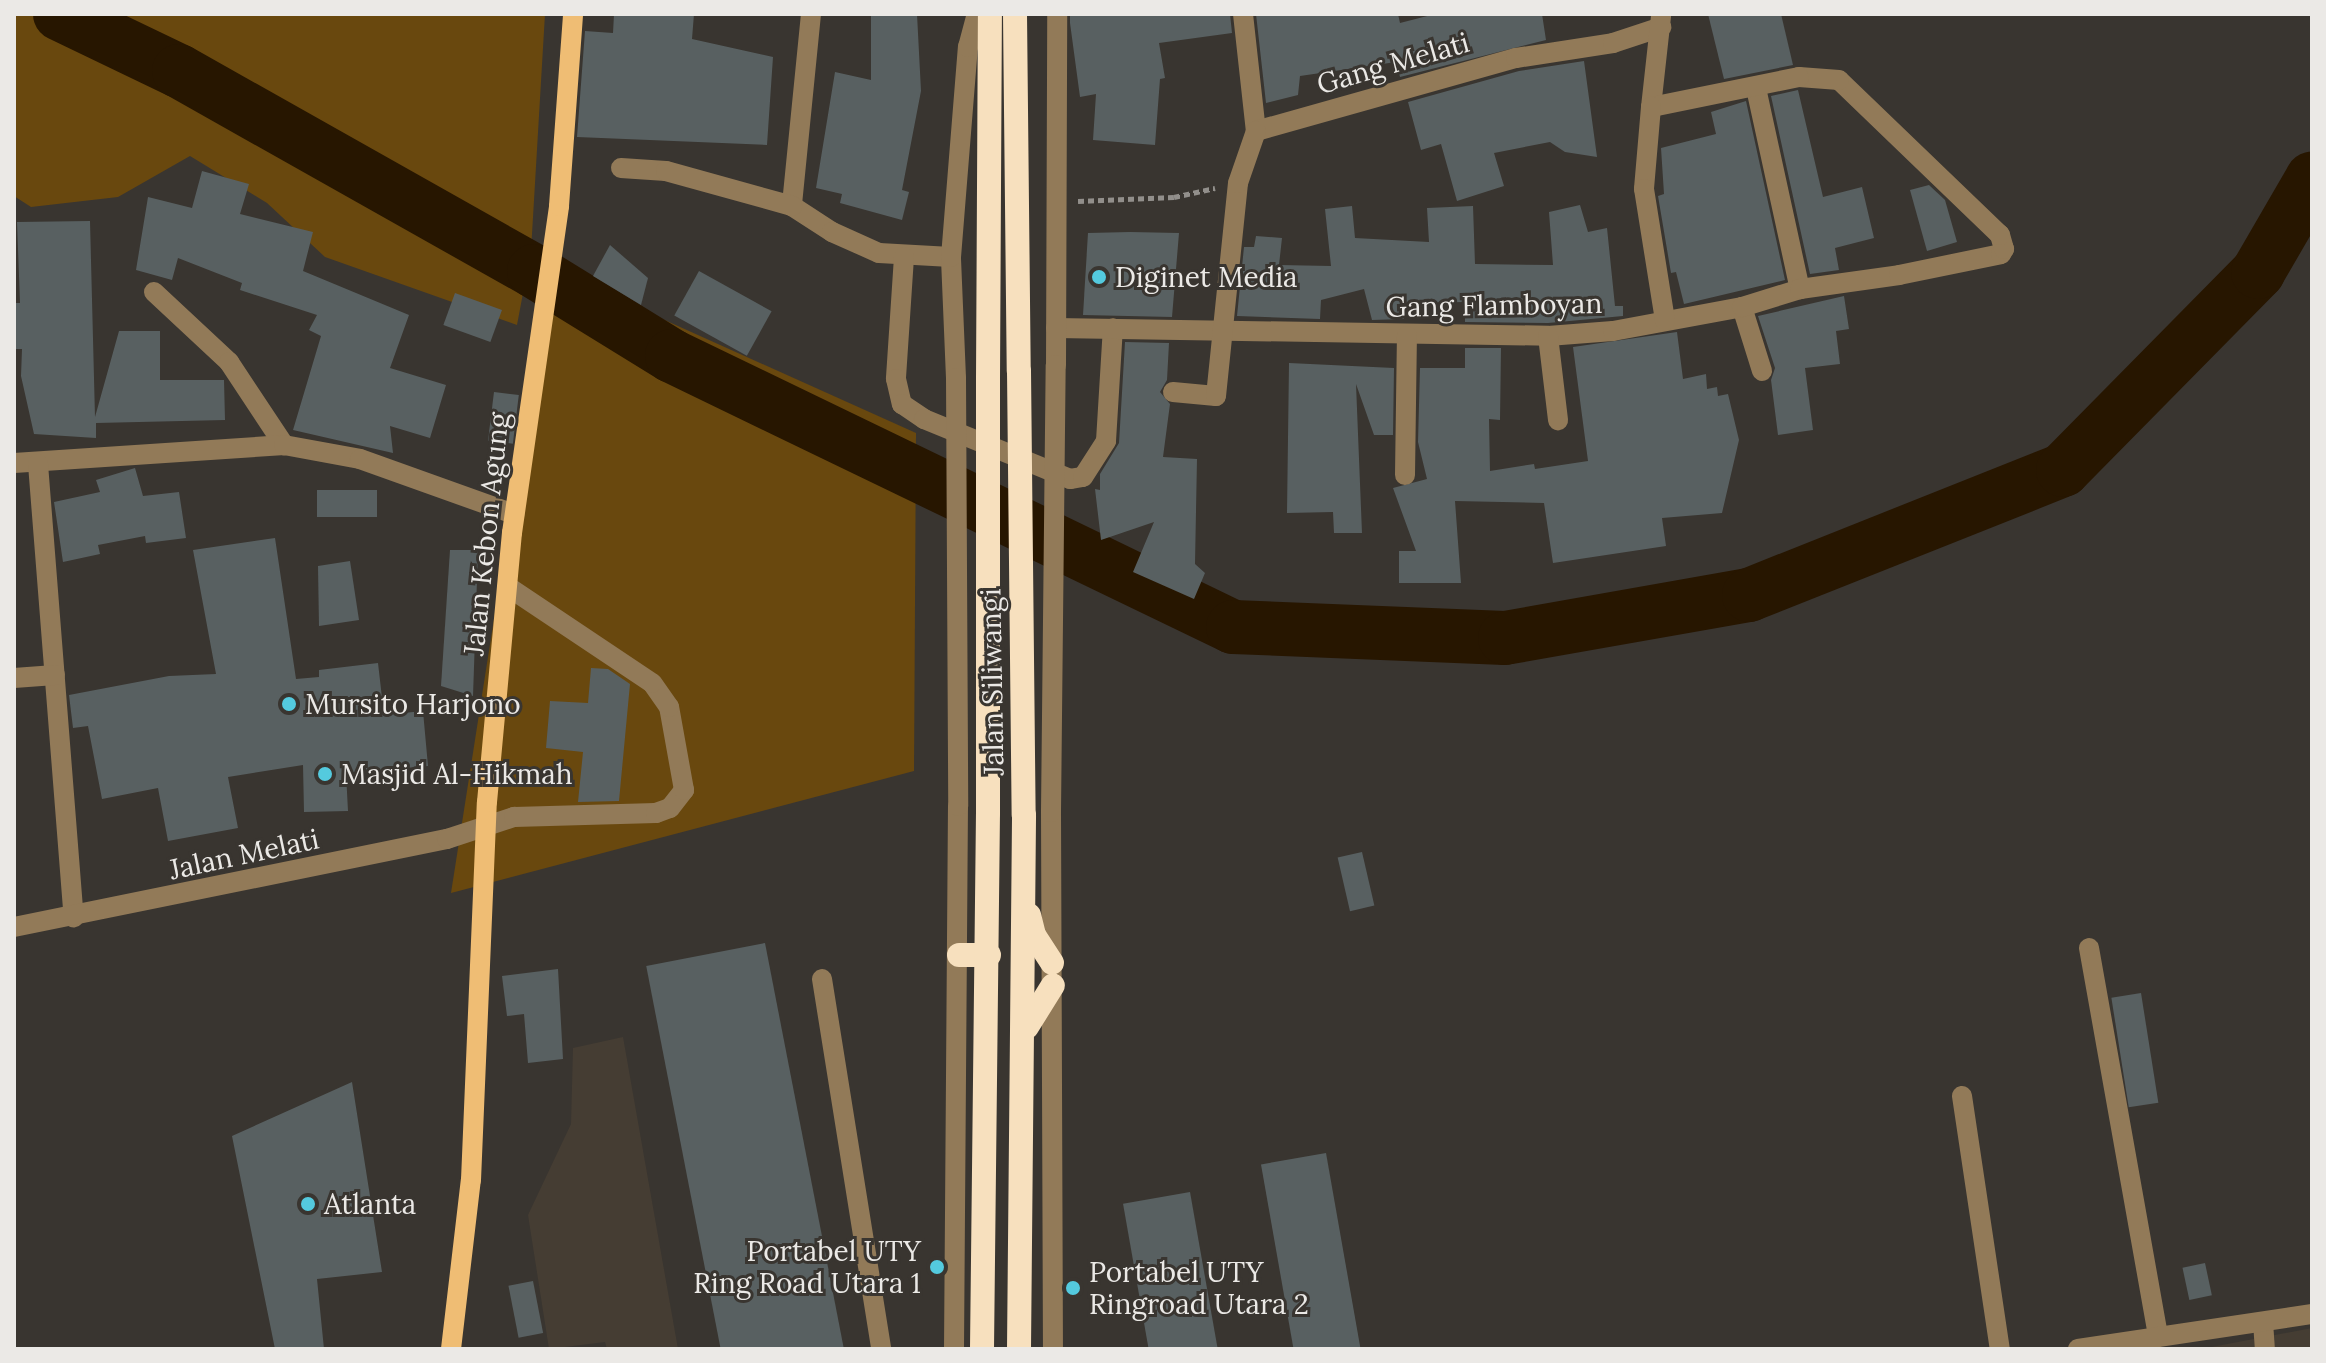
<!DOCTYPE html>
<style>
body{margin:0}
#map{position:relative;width:2326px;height:1363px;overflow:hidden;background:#393530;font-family:Lora,serif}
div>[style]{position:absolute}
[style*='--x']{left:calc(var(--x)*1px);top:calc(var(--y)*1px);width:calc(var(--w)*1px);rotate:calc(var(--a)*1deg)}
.built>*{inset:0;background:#453d33}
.green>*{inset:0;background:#69480e}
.river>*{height:54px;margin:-27px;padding:0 27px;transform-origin:27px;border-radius:27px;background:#271600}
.building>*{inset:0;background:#586061;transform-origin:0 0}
.path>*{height:5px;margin-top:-2.5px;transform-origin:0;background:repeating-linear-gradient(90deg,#928f8b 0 6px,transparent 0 10px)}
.minor>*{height:20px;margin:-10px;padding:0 10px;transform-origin:10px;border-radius:10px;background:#927a58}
.major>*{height:20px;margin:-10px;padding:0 10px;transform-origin:10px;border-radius:10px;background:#efbd74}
.highway>*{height:24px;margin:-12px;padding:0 12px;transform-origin:12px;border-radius:12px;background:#f7e0be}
.minor-bridge>*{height:20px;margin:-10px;padding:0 10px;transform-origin:10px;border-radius:10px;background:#927a58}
.highway-bridge>*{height:24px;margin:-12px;padding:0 12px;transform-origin:12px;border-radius:12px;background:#f7e0be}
.dots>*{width:22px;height:22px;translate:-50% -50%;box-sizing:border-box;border:4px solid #393530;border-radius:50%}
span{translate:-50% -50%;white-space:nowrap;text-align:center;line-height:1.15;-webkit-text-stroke:6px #393530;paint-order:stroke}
.street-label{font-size:28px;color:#ebe9e6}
.poi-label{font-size:28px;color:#ebe9e6}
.left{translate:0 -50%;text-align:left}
.right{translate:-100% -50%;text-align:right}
.frame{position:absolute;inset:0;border:16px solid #ebe9e6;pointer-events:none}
</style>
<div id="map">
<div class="built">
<i style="clip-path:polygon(623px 1037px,678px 1349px,607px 1349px,605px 1342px,549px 1349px,528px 1215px,571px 1124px,573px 1048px)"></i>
<i style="clip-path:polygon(2312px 1328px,2312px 1349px,2201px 1349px)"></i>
</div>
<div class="green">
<i style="clip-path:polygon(14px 14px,545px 14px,531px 251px,517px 325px,325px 257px,267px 203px,190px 156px,118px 197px,31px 207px,14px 196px)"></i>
<i style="clip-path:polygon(549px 268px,916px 433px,914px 771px,451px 893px)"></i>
</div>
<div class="river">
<i style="--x:60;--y:14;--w:132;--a:25.6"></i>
<i style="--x:179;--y:71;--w:407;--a:29.4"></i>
<i style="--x:534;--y:271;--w:162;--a:31.6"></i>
<i style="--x:672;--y:356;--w:623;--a:25.78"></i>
<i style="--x:1233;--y:627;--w:272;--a:2.3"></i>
<i style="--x:1505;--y:638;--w:248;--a:-10"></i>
<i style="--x:1749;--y:595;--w:338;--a:-21.7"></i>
<i style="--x:2063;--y:470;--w:278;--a:-45.4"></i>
<i style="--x:2258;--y:272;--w:108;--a:-59.9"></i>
</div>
<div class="building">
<i style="clip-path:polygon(614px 14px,694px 14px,692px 39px,773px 57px,767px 145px,577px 137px,585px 31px,613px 33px)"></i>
<i style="clip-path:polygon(871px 14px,917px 14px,921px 91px,902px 190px,909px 192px,902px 220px,840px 203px,842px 194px,816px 188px,835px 72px,871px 80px)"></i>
<i style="clip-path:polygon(1085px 14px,1230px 14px,1232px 33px,1159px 43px,1165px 78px,1160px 79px,1155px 145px,1093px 140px,1096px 94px,1080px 97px,1070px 23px,1070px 16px)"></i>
<i style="clip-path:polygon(1256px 14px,1398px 14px,1400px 23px,1435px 14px,1542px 14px,1546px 40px,1400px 77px,1396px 62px,1300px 76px,1298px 95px,1266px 103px)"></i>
<i style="clip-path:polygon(1708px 14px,1781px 14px,1793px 65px,1724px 79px)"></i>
<i style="clip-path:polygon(1584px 61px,1597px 157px,1565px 152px,1550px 142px,1494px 153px,1504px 186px,1457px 201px,1441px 144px,1421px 150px,1408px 102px,1519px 71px)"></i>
<i style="clip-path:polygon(1798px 90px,1823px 197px,1862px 187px,1874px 238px,1835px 248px,1839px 270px,1810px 274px,1771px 96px)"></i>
<i style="clip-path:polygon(1746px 101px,1785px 280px,1684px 304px,1676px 272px,1671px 273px,1658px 196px,1664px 194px,1661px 148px,1716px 134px,1711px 112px)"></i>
<i style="clip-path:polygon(202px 171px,249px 184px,240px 214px,313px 232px,303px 271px,409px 315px,390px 368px,446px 385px,430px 438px,390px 426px,393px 453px,293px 430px,321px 336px,309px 330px,317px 315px,240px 290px,242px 283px,178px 258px,172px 280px,136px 270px,148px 197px,192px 208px)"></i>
<i style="clip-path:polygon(1929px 185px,1945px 200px,1957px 242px,1927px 251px,1910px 190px)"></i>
<i style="clip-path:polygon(1580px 205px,1588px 232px,1607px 228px,1615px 306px,1623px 306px,1623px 316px,1548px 323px,1465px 322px,1465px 302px,1405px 303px,1404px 319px,1372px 320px,1364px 289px,1321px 300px,1320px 319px,1237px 316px,1244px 247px,1254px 247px,1256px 236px,1282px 238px,1279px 265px,1331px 266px,1325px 209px,1352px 206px,1355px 238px,1429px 242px,1427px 208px,1473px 206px,1475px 264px,1553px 265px,1549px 212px)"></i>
<i style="clip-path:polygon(90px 221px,95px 417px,119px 331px,160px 331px,160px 380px,224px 380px,225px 420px,96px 423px,96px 438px,34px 434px,21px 376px,22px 349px,14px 349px,14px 303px,20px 303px,17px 222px)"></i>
<i style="clip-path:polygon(1130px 232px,1179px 233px,1172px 317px,1083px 315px,1088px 233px)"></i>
<i style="clip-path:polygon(610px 245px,648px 278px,641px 305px,593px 276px)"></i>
<i style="left:699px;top:271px;width:83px;height:51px;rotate:29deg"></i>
<i style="left:455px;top:293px;width:50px;height:34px;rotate:20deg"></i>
<i style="clip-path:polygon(1844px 296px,1849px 329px,1836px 331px,1840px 364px,1805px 368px,1813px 430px,1778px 435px,1771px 380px,1775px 368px,1758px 316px)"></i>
<i style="clip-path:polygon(1677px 332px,1683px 379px,1706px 374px,1707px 389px,1717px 387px,1718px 396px,1728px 394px,1739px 440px,1722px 513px,1662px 518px,1666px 546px,1553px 563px,1544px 503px,1455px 501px,1461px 583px,1399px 583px,1399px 551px,1416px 551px,1393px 488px,1427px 479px,1418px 442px,1420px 368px,1465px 368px,1465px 348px,1501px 348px,1500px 420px,1489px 419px,1490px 471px,1534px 464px,1535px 469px,1588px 461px,1573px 347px)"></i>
<i style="clip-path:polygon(1125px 342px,1169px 343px,1167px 380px,1160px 392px,1170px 404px,1163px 457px,1197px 459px,1195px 564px,1205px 573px,1194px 599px,1133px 572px,1154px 522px,1101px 540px,1095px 489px,1100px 490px,1100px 474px,1119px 443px)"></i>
<i style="clip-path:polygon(1289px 363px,1394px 368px,1393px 435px,1374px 435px,1356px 384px,1362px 533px,1334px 533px,1333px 512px,1287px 513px)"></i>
<i style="left:494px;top:392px;width:25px;height:49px;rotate:7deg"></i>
<i style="clip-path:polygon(135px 468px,143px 496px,179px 492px,186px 538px,146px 543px,145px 536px,98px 545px,100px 554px,63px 562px,54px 502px,100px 492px,96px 480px)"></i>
<i style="left:377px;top:490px;width:27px;height:60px;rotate:90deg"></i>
<i style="clip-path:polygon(275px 538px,296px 679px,319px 677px,319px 670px,378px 663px,384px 715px,423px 711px,428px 766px,346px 773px,348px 811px,304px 812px,303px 765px,228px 777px,238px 828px,168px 841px,158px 788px,102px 799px,88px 726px,73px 728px,69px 695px,169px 676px,216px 674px,193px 550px)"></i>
<i style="clip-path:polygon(450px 550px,478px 550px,473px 696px,441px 686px)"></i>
<i style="clip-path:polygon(350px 561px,359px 620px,319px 626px,318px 566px)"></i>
<i style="clip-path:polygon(591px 668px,608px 669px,630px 684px,619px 801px,578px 802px,583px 752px,546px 748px,550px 701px,588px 703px)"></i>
<i style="left:1362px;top:852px;width:55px;height:25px;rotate:77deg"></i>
<i style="left:765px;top:943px;width:413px;height:121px;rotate:79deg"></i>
<i style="clip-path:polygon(558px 969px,563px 1059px,528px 1063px,524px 1014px,507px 1016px,502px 976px)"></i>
<i style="left:2141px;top:993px;width:111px;height:30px;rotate:81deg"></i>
<i style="clip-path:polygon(352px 1082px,382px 1272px,317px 1279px,324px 1349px,275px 1349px,232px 1136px)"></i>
<i style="left:1326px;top:1153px;width:199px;height:66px;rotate:80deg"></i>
<i style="left:1190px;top:1192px;width:159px;height:68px;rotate:80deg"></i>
<i style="left:2205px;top:1263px;width:33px;height:23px;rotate:78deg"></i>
<i style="left:533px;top:1281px;width:53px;height:25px;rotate:79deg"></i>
</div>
<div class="path">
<i style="--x:1078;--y:201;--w:96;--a:-2.4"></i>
<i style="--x:1174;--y:197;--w:42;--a:-12.4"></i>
</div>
<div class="minor">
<i style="--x:811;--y:14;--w:193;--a:95.7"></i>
<i style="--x:792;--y:206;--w:48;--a:33"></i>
<i style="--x:832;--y:232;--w:51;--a:24.1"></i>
<i style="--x:879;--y:253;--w:72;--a:3.2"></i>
<i style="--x:1243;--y:14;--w:118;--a:83.7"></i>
<i style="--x:1256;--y:131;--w:270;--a:-15.7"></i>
<i style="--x:1516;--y:58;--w:98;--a:-8.8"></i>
<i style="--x:1613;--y:43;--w:51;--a:-18.4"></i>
<i style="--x:1756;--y:88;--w:206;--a:77.7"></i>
<i style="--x:1651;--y:107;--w:92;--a:-83.7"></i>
<i style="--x:621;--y:168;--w:45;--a:3.8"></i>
<i style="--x:666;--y:171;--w:131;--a:15.5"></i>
<i style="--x:904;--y:257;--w:122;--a:93.8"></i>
<i style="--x:896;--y:379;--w:26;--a:77"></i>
<i style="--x:902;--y:404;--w:27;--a:34"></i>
<i style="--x:924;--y:419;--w:158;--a:22.3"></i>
<i style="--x:1070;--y:479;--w:13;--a:-9"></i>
<i style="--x:1083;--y:477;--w:43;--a:-57.4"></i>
<i style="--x:1106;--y:441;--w:113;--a:-86.5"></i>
<i style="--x:154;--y:292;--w:103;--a:43"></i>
<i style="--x:229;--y:362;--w:100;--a:56.5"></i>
<i style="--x:1742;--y:307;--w:67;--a:72.6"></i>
<i style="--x:1056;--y:328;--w:492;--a:0.9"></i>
<i style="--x:1548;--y:336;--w:65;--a:-4.4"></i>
<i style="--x:1613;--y:331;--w:131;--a:-10.5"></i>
<i style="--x:1742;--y:307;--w:61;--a:-17.2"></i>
<i style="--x:1800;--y:289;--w:100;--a:-8"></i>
<i style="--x:1899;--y:275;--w:104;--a:-11.6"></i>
<i style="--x:2001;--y:254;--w:6;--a:-59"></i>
<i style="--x:2004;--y:249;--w:15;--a:-106"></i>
<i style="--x:2000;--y:235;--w:223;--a:-136.1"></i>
<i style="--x:1839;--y:80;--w:40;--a:-175.7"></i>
<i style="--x:1799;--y:77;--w:151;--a:168.5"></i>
<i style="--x:1651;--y:107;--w:82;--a:94.9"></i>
<i style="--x:1644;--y:189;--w:133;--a:80.9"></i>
<i style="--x:1548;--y:336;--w:85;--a:83.2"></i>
<i style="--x:1056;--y:365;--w:351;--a:-89.8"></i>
<i style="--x:956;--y:378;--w:121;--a:-92.4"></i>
<i style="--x:951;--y:257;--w:211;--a:-85.4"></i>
<i style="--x:968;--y:47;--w:34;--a:-75"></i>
<i style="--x:1173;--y:392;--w:43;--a:5.3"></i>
<i style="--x:1216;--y:396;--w:214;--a:-84.1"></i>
<i style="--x:1238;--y:183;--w:55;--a:-70.9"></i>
<i style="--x:14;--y:463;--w:271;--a:-3.8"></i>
<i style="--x:284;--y:445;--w:77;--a:10.4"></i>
<i style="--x:360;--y:459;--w:164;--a:19.7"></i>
<i style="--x:38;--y:464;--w:455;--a:85.5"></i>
<i style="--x:1405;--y:475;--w:139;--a:-89.2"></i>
<i style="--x:14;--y:678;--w:41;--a:-4.2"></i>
<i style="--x:1051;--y:812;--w:537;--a:89.79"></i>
<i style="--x:14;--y:927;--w:442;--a:-11.5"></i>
<i style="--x:447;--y:839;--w:71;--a:-18.2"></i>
<i style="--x:514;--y:817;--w:142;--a:-1.6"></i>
<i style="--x:656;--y:813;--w:15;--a:-20"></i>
<i style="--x:670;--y:808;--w:23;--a:-52"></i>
<i style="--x:684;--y:790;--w:84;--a:-100.2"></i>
<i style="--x:669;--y:707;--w:29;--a:-125"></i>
<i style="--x:652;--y:683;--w:174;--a:-146.2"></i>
<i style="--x:2089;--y:948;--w:395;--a:79.9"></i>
<i style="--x:822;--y:979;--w:375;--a:80.9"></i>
<i style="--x:1962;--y:1096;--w:256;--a:81.5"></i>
<i style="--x:2263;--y:1322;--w:27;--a:86"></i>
<i style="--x:954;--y:1349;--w:543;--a:-89.58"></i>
<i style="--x:2078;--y:1349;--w:237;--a:-8.5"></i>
</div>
<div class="major">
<i style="--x:451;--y:1349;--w:170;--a:-83.3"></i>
<i style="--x:471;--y:1180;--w:378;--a:-87.6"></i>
<i style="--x:487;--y:802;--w:270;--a:-84.7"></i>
<i style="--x:512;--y:533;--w:330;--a:-81.8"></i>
<i style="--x:559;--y:206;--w:193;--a:-85.8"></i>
</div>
<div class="highway">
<i style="--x:1015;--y:14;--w:357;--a:89.4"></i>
<i style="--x:988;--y:379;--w:365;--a:-89.7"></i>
<i style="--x:1029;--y:915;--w:21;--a:76"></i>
<i style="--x:1034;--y:935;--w:33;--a:57"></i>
<i style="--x:959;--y:955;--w:30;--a:0"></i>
<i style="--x:1027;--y:1027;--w:49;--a:-58.2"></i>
<i style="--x:982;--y:1349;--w:536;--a:-89.36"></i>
<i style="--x:1019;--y:1349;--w:534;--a:-89.46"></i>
</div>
<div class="minor-bridge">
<i style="--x:956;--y:378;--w:428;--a:89.7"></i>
<i style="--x:1051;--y:812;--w:447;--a:-89.4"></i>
</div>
<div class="highway-bridge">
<i style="--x:1019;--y:371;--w:444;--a:89.4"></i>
<i style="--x:988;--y:813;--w:434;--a:-90"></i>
</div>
<div class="dots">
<i style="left:1099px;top:277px;background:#54cade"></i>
<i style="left:289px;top:704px;background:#54cade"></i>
<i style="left:325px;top:774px;background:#54cade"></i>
<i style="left:308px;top:1204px;background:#54cade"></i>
<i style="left:937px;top:1267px;background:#54cade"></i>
<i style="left:1073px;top:1288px;background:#54cade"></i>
</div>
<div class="street-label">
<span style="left:1393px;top:63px;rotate:-16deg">Gang Melati</span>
<span style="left:1494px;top:305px;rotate:-1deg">Gang Flamboyan</span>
<span style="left:486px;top:534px;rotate:-84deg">Jalan Kebon Agung</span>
<span style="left:992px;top:682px;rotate:-91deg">Jalan Siliwangi</span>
<span style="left:244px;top:854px;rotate:-12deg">Jalan Melati</span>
</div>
<div class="poi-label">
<span class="left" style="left:1115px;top:277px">Diginet Media</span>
<span class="left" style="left:305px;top:704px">Mursito Harjono</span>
<span class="left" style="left:341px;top:774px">Masjid Al-Hikmah</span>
<span class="left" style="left:324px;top:1204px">Atlanta</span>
<span class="right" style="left:921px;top:1267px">Portabel UTY<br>Ring Road Utara 1</span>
<span class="left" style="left:1089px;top:1288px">Portabel UTY<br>Ringroad Utara 2</span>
</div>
<div class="frame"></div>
</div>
